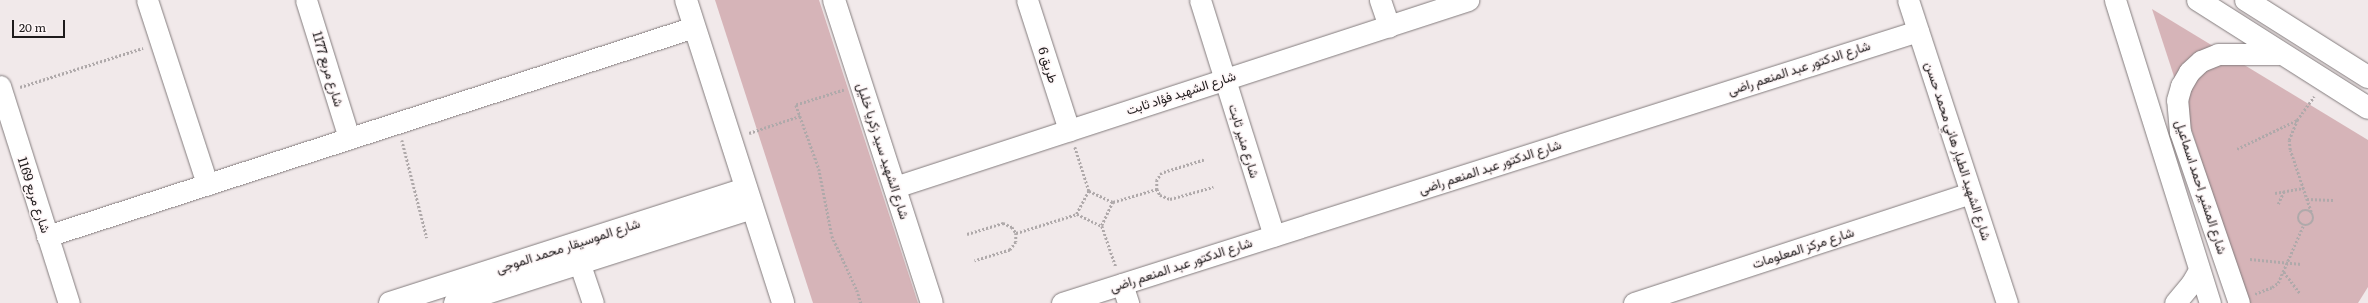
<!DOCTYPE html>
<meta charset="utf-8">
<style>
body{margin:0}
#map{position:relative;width:2368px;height:303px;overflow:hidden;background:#f1e9ea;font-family:Literata,Vazirmatn,serif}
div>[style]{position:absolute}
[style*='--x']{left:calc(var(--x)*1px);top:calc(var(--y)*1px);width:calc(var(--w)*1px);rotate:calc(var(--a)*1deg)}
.green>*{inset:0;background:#d6b4b8}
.path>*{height:2.5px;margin-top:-1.25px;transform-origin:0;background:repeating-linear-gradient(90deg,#afa9aa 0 2px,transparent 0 4px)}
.path>.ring{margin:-1.25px;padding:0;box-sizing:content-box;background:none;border:2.5px solid #afa9aa;border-radius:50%}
.roads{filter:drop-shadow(0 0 1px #837c7d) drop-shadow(0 0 1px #837c7d)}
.street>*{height:21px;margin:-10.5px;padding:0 10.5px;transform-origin:10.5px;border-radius:10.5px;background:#fff}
.secondary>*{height:22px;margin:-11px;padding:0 11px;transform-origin:11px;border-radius:11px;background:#fff}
span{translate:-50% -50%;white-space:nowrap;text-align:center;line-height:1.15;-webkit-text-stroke:3px #fef6f7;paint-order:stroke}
.street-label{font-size:13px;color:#1e1b1c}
.scale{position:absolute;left:12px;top:20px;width:53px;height:18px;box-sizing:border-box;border:2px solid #1e1b1c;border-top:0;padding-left:5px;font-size:12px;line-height:14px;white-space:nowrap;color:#1e1b1c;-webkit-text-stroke:3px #fef6f7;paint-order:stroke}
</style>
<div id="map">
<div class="green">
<i style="clip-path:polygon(715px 0,819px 0,918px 303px,813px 303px)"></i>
<i style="clip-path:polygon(2152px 9px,2368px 140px,2368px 287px,2358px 303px,2248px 303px)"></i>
</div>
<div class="path">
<i style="--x:20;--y:87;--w:129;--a:-17.6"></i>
<i style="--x:844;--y:90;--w:50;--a:162.6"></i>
<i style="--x:796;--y:105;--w:68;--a:70.2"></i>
<i style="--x:819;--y:169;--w:68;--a:79"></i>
<i style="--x:832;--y:236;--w:60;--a:65.2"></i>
<i style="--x:857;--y:290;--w:14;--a:73"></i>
<i style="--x:749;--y:133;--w:54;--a:-18.4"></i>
<i style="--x:402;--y:140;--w:101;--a:75.7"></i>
<i style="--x:1075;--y:147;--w:46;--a:72.3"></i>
<i style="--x:1089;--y:191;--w:26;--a:118"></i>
<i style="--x:1077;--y:214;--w:28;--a:26"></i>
<i style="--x:1102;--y:226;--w:43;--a:71.1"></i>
<i style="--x:2237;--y:149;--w:67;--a:-25.8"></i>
<i style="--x:1204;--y:160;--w:44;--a:162.8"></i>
<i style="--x:1162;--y:173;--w:9;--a:126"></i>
<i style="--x:1157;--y:180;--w:9;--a:90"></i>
<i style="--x:1157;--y:189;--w:7;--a:63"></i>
<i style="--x:1160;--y:195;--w:11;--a:22"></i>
<i style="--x:1170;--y:199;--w:45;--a:-15.6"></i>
<i style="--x:1089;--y:191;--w:26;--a:25"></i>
<i style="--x:1113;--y:202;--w:26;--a:115"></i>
<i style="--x:2275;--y:193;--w:29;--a:-10"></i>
<i style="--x:2307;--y:199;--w:26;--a:2"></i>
<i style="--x:1113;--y:202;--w:46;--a:-16.5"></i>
<i style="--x:2278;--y:204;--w:14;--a:-65"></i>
<i class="ring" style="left:2298px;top:210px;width:13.5px;height:13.5px"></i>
<i style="--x:2311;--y:212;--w:65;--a:-108.7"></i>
<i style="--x:2290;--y:150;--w:10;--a:-96"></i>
<i style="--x:2289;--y:140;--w:22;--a:-68"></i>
<i style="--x:2297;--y:120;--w:29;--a:-54"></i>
<i style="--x:1016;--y:233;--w:64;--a:-17.3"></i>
<i style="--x:967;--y:234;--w:38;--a:-17"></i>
<i style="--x:1003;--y:223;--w:10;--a:24"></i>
<i style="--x:1012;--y:227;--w:7;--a:56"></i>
<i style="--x:1016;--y:233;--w:9;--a:90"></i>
<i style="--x:1016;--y:242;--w:10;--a:127"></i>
<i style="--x:1010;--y:250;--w:37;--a:163"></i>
<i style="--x:2250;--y:259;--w:52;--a:5.5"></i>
<i style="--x:2284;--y:272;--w:26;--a:53"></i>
<i style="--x:2255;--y:294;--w:18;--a:-22"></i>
<i style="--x:2272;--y:287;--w:7;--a:-34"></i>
<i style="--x:2278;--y:283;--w:62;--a:-66.3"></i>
</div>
<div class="roads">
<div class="street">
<i style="--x:147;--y:0;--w:194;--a:71.9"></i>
<i style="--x:306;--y:0;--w:145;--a:72.7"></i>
<i style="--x:1027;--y:0;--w:137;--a:72.1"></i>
<i style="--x:1200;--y:0;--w:247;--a:72.6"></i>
<i style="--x:1380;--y:0;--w:28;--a:71"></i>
<i style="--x:1908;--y:0;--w:319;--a:71.9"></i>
<i style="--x:2115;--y:0;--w:318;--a:72.6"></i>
<i style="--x:0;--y:86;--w:228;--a:72.4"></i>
<i style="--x:895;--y:187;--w:603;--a:-18.07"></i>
<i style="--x:47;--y:236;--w:680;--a:-17.9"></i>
<i style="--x:574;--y:247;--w:59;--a:71.3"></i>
<i style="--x:1122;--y:284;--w:20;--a:72"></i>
<i style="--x:1062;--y:303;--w:898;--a:-17.63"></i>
<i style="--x:1634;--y:303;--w:354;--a:-18.1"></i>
<i style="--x:2175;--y:303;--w:25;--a:-50"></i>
<i style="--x:2191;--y:284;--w:16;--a:-60"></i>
<i style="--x:2239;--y:303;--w:181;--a:-109"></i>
<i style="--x:2180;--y:132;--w:32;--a:-95"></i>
<i style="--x:2177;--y:100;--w:15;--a:-74"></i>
<i style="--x:2181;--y:86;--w:16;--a:-60"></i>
<i style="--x:2189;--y:72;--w:16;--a:-43"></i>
<i style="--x:2201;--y:61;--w:18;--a:-22"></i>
<i style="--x:2218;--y:54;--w:63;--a:0"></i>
</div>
<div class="secondary">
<i style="--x:686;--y:0;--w:318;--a:72.2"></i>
<i style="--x:834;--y:0;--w:318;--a:72.1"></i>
<i style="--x:2198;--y:0;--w:201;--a:32.4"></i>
<i style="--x:2246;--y:0;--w:144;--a:32.3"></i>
<i style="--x:390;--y:303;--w:374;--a:-17.8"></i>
<i style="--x:455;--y:303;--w:312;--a:-17.7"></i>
</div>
</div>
<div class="street-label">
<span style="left:1048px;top:65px;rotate:72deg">طريق 6</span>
<span style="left:1799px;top:68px;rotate:-18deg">شارع الدكتور عبد المنعم راضى</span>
<span style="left:328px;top:69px;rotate:73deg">شارع مربع 1177</span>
<span style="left:1181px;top:93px;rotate:-18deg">شارع الشهيد فؤاد ثابت</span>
<span style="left:1244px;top:141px;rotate:73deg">شارع منير ثابت</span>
<span style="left:883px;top:151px;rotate:72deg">شارع الشهيد سيد زكريا خليل</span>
<span style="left:1958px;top:151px;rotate:72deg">شارع الشهيد الطيار هاني محمد حسن</span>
<span style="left:1490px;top:167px;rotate:-18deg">شارع الدكتور عبد المنعم راضى</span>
<span style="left:2201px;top:187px;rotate:72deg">شارع المشير احمد اسماعيل</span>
<span style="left:34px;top:195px;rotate:72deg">شارع مربع 1169</span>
<span style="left:568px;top:246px;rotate:-18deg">شارع الموسيقار محمد الموجى</span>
<span style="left:1803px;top:248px;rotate:-18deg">شارع مركز المعلومات</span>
<span style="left:1181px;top:265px;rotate:-18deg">شارع الدكتور عبد المنعم راضى</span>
</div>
<div class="scale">20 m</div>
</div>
